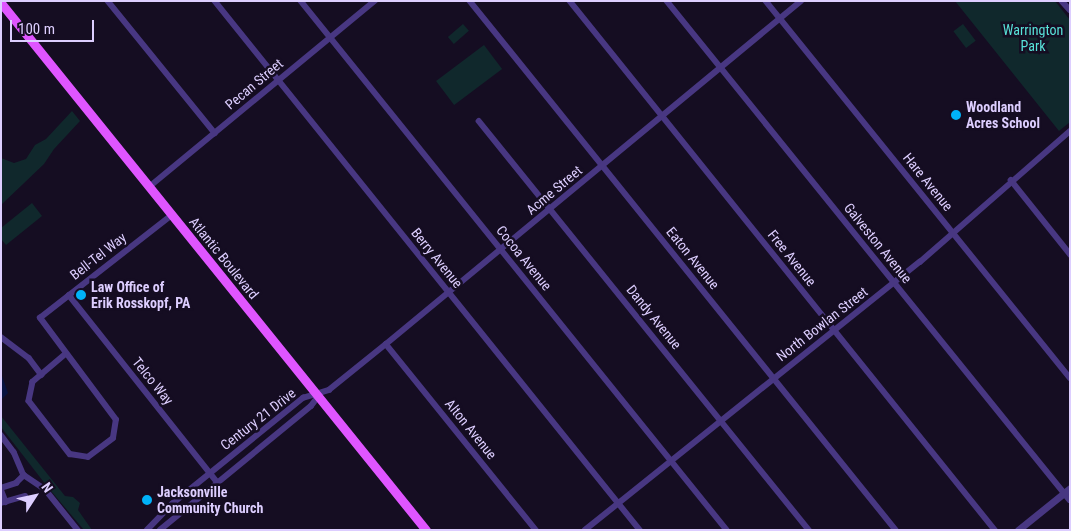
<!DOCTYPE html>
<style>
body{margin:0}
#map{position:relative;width:1071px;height:531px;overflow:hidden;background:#150d22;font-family:"Roboto Condensed",sans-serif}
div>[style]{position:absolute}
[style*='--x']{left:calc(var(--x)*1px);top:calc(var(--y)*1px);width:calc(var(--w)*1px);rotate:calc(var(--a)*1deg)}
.green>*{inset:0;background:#10282c;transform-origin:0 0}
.water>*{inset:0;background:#081240}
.minor>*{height:5.5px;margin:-2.75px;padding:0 2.75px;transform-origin:2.75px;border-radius:2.75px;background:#483782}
.tertiary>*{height:7px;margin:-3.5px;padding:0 3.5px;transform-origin:3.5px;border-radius:3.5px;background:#483782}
.primary>*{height:9px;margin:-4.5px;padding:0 4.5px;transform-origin:4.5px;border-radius:4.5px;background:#df55ff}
.dots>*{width:14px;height:14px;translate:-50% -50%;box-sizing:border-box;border:2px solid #150d22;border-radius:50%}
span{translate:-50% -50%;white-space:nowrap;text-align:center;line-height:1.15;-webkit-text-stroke:5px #150d22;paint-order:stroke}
.park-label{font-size:14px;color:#58e2d9}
.street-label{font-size:14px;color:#ddceff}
.poi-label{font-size:14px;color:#ddceff;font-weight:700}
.left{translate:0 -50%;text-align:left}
.frame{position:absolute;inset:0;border:2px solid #ddceff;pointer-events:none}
.north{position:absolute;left:10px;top:471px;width:50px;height:50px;-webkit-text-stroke:4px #150d22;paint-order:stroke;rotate:55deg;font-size:14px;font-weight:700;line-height:20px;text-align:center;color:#ddceff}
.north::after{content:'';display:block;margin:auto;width:18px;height:22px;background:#ddceff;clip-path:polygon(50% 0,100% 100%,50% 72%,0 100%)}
.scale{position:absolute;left:10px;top:20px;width:84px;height:22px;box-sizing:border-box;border:2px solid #ddceff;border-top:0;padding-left:6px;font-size:15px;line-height:18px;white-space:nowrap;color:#ddceff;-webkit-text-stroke:4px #150d22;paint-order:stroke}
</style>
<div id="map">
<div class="green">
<i style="clip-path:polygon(955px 1px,1055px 1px,1070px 20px,1070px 122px,1059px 131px)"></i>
<i style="left:463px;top:24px;width:9px;height:20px;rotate:49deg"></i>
<i style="left:963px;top:24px;width:21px;height:12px;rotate:53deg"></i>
<i style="left:484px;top:45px;width:30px;height:60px;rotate:53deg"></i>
<i style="clip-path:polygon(72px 111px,80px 121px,54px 149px,44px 164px,1px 205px,1px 158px,14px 163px,26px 159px,35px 145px,46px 139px)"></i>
<i style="clip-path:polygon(32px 203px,42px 216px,6px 245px,1px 239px,1px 228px)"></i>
<i style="clip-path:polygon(1px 416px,65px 496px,73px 497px,80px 503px,78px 510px,92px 530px,84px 530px,46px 485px,1px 427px)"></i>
</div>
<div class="water">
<i style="clip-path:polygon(1px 373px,8px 393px,1px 400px)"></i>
</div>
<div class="minor">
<i style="--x:108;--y:1;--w:170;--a:51"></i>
<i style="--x:215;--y:1;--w:679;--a:51.22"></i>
<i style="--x:301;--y:1;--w:679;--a:51.16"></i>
<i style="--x:470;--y:1;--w:679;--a:51.16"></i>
<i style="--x:570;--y:1;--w:679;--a:51.22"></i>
<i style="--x:667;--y:1;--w:641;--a:51.08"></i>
<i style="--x:766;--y:1;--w:484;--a:51.1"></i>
<i style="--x:1062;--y:1;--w:12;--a:48"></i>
<i style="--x:479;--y:121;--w:526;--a:51.1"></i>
<i style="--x:1011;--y:180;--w:95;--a:51.4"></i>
<i style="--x:149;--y:187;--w:293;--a:-39.5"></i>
<i style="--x:69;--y:295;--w:240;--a:51.6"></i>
<i style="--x:1;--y:337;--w:35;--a:37"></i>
<i style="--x:29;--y:358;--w:21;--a:53"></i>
<i style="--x:386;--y:344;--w:239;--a:51.1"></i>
<i style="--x:65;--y:355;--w:42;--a:139.8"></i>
<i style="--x:33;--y:382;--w:19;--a:102"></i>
<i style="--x:29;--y:401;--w:67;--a:52.3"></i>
<i style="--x:70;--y:454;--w:18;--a:9"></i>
<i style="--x:88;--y:457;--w:31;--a:-37"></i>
<i style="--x:113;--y:438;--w:18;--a:-81"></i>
<i style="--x:116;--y:420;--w:127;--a:-126.7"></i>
<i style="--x:40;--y:318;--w:167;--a:-38"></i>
<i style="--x:1;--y:435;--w:21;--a:53"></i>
<i style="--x:14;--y:452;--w:25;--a:67"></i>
<i style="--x:24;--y:475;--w:25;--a:34"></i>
<i style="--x:45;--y:489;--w:53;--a:51.2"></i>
<i style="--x:1;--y:488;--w:16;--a:-18"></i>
<i style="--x:16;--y:483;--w:11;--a:-45"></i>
<i style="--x:1;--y:489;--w:14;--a:69"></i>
<i style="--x:1;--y:503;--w:25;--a:-16"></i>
<i style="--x:147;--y:530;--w:36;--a:-46"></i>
<i style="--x:172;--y:504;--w:169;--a:-39"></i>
<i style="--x:303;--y:398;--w:27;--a:-17"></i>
<i style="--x:329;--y:390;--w:73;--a:-38.9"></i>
<i style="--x:386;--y:344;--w:538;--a:-39.57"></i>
<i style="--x:160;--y:530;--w:195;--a:-39.4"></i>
<i style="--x:311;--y:406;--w:15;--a:-53"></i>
<i style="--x:585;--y:530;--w:429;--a:-38.7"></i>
<i style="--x:920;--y:262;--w:199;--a:-41.1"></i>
</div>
<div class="tertiary">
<i style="--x:1018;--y:530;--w:67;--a:-38.9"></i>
</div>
<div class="primary">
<i style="--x:1;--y:3;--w:677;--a:51.12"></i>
</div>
<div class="dots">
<i style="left:956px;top:115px;background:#00b2f9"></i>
<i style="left:81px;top:295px;background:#00b2f9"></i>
<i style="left:147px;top:500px;background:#00b2f9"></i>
</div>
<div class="park-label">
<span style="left:1033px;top:38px">Warrington<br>Park</span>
</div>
<div class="street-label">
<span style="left:254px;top:84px;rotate:-40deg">Pecan Street</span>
<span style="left:928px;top:182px;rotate:51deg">Hare Avenue</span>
<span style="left:554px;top:190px;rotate:-40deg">Acme Street</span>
<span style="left:878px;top:243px;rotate:51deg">Galveston Avenue</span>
<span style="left:98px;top:256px;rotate:-38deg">Bell-Tel Way</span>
<span style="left:224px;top:258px;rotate:51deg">Atlantic Boulevard</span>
<span style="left:437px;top:258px;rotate:51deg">Berry Avenue</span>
<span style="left:524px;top:258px;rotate:51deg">Cocoa Avenue</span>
<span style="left:693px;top:258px;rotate:51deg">Eaton Avenue</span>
<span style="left:792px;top:258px;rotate:51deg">Free Avenue</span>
<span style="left:654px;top:317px;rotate:51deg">Dandy Avenue</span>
<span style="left:822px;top:324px;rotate:-38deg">North Bowlan Street</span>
<span style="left:153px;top:381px;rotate:51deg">Telco Way</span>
<span style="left:258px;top:419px;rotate:-38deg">Century 21 Drive</span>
<span style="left:471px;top:429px;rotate:51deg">Alton Avenue</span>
</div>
<div class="poi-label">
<span class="left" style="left:966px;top:115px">Woodland<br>Acres School</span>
<span class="left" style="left:91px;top:295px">Law Office of<br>Erik Rosskopf, PA</span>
<span class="left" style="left:157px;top:500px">Jacksonville<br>Community Church</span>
</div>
<div class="frame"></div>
<div class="north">N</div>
<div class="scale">100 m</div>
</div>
